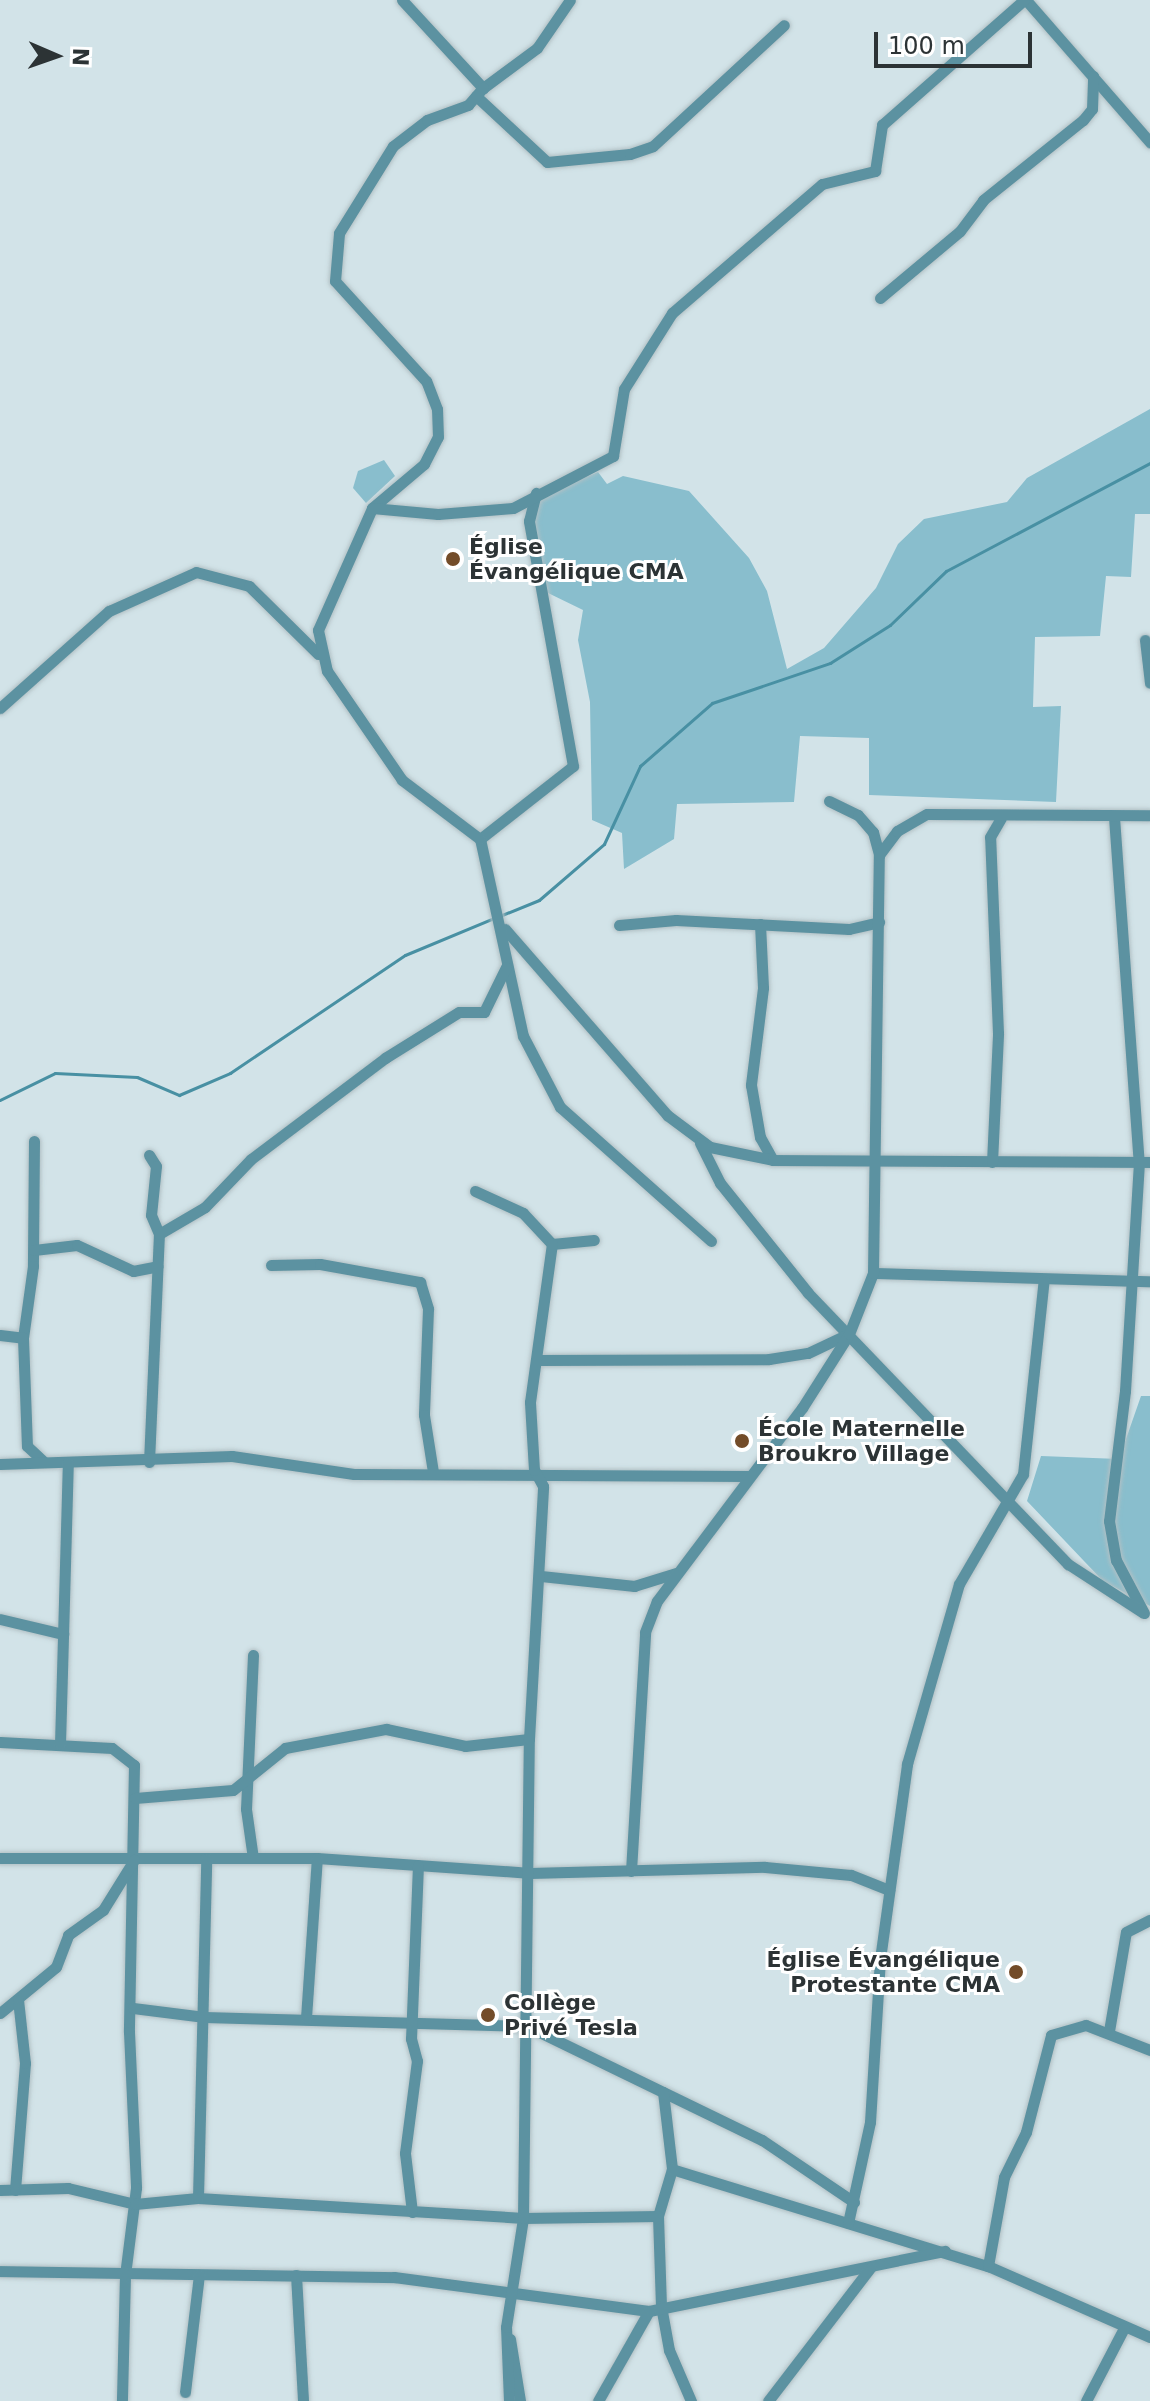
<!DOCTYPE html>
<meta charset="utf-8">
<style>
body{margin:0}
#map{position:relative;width:1150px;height:2401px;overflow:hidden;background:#d2e3e8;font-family:"DejaVu Sans",sans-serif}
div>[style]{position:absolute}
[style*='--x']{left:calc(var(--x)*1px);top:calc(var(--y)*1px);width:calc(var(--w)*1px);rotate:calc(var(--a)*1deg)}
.green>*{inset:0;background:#89becd}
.stream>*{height:3px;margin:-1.5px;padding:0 1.5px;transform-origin:1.5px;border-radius:1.5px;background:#4890a3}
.roads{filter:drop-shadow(0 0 2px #b1c0c4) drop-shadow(0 0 2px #b1c0c4)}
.minor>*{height:11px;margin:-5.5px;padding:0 5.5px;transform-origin:5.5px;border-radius:5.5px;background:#5c92a1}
.dots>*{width:22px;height:22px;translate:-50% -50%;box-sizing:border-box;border:4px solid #fff;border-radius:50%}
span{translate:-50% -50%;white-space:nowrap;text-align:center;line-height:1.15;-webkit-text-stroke:6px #fff;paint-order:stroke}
.poi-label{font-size:22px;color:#2c3335;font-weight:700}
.left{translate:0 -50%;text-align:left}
.right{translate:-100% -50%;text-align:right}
.north{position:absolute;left:16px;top:16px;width:80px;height:80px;-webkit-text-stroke:6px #fff;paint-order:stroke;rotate:92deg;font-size:22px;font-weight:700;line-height:32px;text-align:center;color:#2c3335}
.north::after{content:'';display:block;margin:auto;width:28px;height:36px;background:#2c3335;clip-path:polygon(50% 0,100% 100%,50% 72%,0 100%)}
.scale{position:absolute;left:874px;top:32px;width:158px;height:36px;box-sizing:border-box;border:4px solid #2c3335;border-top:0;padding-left:10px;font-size:24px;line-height:28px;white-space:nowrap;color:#2c3335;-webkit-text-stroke:6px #fff;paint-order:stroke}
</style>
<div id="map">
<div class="green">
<i style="clip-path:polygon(1150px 409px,1150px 514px,1135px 514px,1131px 577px,1106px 576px,1100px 636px,1035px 637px,1033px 707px,1061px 706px,1056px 802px,869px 795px,869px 738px,800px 736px,794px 802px,677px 804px,674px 839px,624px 869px,622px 833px,592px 820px,590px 702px,578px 640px,583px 610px,546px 592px,530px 507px,535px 499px,598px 472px,607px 484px,623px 476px,689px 491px,749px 558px,767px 591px,787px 669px,824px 648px,876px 588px,898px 544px,924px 519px,1007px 502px,1027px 478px)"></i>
<i style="clip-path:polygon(384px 460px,395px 476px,366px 503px,353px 488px,358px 471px)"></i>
<i style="clip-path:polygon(1141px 1396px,1150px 1396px,1150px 1606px,1103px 1581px,1027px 1501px,1041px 1456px,1119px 1459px)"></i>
</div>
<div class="stream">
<i style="--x:502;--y:915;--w:40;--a:-22"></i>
<i style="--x:539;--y:900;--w:86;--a:-40.7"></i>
<i style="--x:604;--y:844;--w:86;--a:-65.2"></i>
<i style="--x:640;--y:766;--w:96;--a:-41.2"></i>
<i style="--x:712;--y:703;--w:125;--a:-18.7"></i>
<i style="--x:830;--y:663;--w:71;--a:-32.3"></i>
<i style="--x:890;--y:625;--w:78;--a:-44"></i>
<i style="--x:946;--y:571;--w:231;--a:-27.9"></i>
<i style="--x:0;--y:1100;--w:61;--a:-26.1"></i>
<i style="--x:55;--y:1073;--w:82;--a:2.8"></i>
<i style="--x:137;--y:1077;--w:46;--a:23.2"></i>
<i style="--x:179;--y:1095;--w:56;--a:-23.3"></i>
<i style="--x:230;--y:1073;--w:211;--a:-34"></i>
<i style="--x:405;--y:955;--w:96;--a:-22.6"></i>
</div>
<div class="roads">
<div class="minor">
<i style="--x:402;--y:0;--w:120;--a:47.4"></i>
<i style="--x:483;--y:88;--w:67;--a:-36.5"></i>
<i style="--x:537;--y:48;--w:58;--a:-55.5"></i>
<i style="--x:1026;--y:0;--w:189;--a:48.9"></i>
<i style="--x:476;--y:96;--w:97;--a:42.9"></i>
<i style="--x:547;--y:162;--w:83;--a:-5.5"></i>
<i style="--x:630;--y:154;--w:24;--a:-19"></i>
<i style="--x:653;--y:146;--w:178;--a:-42.7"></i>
<i style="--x:880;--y:298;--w:104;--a:-39.9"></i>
<i style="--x:960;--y:231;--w:39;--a:-53"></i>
<i style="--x:983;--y:200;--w:128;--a:-38.7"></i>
<i style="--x:1083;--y:120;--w:14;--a:-51"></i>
<i style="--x:1092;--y:109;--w:33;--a:-88"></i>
<i style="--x:372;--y:508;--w:68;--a:-40.2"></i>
<i style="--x:424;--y:464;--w:30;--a:-63"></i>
<i style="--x:438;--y:437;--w:28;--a:-92"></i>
<i style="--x:437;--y:409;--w:30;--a:-111"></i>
<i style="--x:426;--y:381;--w:135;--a:-132.3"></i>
<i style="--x:335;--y:281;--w:48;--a:-85.2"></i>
<i style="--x:339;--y:233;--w:102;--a:-58.2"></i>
<i style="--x:393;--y:146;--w:43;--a:-37.4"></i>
<i style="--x:427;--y:120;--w:44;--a:-20.1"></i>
<i style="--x:468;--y:105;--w:23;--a:-49"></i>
<i style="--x:1145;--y:640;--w:43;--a:83.4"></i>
<i style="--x:0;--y:708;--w:146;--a:-41.7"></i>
<i style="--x:109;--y:611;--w:95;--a:-24.1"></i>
<i style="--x:196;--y:572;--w:55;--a:14.8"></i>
<i style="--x:249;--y:586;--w:97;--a:44.6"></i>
<i style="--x:829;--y:801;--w:32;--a:26"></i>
<i style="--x:858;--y:815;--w:23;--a:49"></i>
<i style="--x:873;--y:832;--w:24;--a:75"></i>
<i style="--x:1114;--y:817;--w:346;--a:85.9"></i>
<i style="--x:1139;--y:1162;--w:229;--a:93.5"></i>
<i style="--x:1125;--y:1391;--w:131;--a:97"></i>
<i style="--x:1109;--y:1521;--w:40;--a:80"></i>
<i style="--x:1116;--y:1560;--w:60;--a:62.2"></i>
<i style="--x:480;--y:839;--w:118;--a:-38.1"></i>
<i style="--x:573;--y:766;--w:249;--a:-100.2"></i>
<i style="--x:529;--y:521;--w:29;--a:-76"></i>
<i style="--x:760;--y:924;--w:64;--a:87.3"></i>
<i style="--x:763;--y:988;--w:98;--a:97.1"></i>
<i style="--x:751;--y:1085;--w:53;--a:80.2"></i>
<i style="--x:760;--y:1137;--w:26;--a:61"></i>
<i style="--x:619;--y:925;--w:57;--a:-5"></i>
<i style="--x:676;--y:920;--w:173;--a:3"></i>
<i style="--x:849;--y:929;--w:31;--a:-13"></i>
<i style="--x:505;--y:929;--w:247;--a:48.9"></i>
<i style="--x:667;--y:1115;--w:54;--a:36.7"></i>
<i style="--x:710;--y:1147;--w:64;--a:11.7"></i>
<i style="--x:773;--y:1160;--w:377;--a:0.3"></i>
<i style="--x:34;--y:1141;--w:125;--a:90.5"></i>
<i style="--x:33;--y:1266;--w:73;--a:97.9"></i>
<i style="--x:23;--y:1338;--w:108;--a:87.9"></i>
<i style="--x:27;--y:1446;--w:23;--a:43"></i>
<i style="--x:700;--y:1143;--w:45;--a:63.4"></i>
<i style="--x:720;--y:1183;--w:141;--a:51.3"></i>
<i style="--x:808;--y:1293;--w:376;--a:46.2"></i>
<i style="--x:1068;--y:1564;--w:88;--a:33"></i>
<i style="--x:149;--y:1155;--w:13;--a:58"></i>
<i style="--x:156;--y:1166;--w:49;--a:95.8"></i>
<i style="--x:151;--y:1215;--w:21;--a:67"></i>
<i style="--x:992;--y:1162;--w:129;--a:-87.3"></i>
<i style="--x:998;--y:1033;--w:196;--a:-92.3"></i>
<i style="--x:990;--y:837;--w:22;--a:-60"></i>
<i style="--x:475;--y:1191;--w:53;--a:24.6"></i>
<i style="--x:523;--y:1213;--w:42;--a:46.9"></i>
<i style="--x:552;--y:1244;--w:42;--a:-5.4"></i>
<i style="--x:711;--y:1241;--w:202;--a:-138.4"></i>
<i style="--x:560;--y:1107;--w:80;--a:-117.5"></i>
<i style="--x:523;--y:1036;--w:202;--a:-102.3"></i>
<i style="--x:480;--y:839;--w:98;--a:-142.9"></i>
<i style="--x:402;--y:780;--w:132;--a:-124.5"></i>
<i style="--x:327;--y:671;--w:42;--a:-102.4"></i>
<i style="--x:318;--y:630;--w:133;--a:-66.1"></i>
<i style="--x:372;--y:508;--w:66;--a:5.2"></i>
<i style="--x:438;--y:514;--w:75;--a:-4.6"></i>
<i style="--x:513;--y:508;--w:113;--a:-27.5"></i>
<i style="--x:613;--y:456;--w:68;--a:-80.7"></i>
<i style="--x:624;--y:389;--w:90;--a:-57.7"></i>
<i style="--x:672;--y:313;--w:198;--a:-40.7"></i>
<i style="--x:822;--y:184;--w:55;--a:-13.8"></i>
<i style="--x:875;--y:171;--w:47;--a:-81.3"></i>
<i style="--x:882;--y:125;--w:189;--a:-41.4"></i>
<i style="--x:34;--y:1250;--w:43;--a:-6.6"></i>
<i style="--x:77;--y:1245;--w:62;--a:24.9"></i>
<i style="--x:133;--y:1271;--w:25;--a:-11"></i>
<i style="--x:271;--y:1265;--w:49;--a:-1.2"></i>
<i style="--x:320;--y:1264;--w:102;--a:10.2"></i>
<i style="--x:420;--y:1282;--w:28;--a:73"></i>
<i style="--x:428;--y:1309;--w:106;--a:92.2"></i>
<i style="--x:424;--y:1415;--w:58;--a:81"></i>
<i style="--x:873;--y:1273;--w:277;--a:1.7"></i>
<i style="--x:0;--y:1335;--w:23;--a:7"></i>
<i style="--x:537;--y:1360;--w:232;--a:-0.2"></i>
<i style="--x:769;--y:1359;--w:39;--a:-9"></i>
<i style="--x:808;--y:1353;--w:44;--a:-25.4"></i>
<i style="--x:149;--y:1462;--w:228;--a:-87.5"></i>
<i style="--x:159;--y:1234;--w:53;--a:-30.4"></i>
<i style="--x:205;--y:1207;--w:66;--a:-46.2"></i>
<i style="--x:251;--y:1159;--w:168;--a:-37"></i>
<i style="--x:385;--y:1058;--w:87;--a:-31.9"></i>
<i style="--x:459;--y:1012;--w:25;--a:0"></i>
<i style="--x:484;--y:1012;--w:50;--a:-63.9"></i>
<i style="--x:0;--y:1464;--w:232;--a:-2"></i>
<i style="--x:232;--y:1456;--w:123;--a:8.4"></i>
<i style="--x:354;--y:1474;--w:395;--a:0.3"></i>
<i style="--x:541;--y:1576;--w:94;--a:6.1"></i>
<i style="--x:634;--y:1586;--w:44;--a:-17.2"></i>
<i style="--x:0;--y:1619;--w:65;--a:13.4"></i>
<i style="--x:253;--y:1655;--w:154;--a:92.6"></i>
<i style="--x:246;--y:1809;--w:49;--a:81.9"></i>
<i style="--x:0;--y:1742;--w:112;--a:3.1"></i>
<i style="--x:112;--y:1748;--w:28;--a:38"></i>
<i style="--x:134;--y:1765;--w:267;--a:91.1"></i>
<i style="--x:129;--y:2032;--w:156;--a:87.4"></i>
<i style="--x:136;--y:2188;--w:88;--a:97.2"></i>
<i style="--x:125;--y:2275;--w:126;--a:91.4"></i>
<i style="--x:60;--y:1744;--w:281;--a:-88.4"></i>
<i style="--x:135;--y:1798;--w:98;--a:-4.7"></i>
<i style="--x:233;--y:1790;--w:67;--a:-38.9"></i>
<i style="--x:285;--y:1748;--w:103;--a:-10.7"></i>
<i style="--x:386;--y:1729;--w:81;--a:12.1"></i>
<i style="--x:465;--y:1746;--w:64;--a:-6.2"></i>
<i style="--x:0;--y:1858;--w:317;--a:0"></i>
<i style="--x:317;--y:1858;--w:214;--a:4"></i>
<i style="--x:530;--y:1873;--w:235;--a:-1.5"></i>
<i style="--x:765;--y:1867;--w:86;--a:5.3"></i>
<i style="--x:851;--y:1875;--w:41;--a:21.5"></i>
<i style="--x:631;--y:1871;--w:239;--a:-86.6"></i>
<i style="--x:645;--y:1632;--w:33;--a:-69"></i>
<i style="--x:657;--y:1601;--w:241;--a:-53.1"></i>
<i style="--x:802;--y:1408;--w:88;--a:-57.6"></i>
<i style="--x:849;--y:1334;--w:66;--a:-68.5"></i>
<i style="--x:873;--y:1273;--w:418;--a:-89.2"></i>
<i style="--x:879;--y:855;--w:30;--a:-53"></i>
<i style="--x:897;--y:831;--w:34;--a:-30"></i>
<i style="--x:927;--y:814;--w:223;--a:0.3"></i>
<i style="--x:133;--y:2008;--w:72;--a:7.2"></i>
<i style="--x:204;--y:2017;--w:323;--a:1.6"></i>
<i style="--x:527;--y:2026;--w:261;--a:25.9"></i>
<i style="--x:762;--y:2140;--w:111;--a:34"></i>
<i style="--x:0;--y:2013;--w:72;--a:-39.4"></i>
<i style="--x:56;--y:1967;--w:34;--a:-69"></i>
<i style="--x:68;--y:1935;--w:43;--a:-35.5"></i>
<i style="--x:103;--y:1910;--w:59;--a:-58.2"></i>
<i style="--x:306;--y:2018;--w:160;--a:-86.1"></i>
<i style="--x:1109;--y:2031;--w:100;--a:-80.3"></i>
<i style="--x:1126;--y:1932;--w:27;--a:-27"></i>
<i style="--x:663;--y:2092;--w:78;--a:83.3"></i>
<i style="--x:672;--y:2169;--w:49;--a:106.6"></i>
<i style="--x:658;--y:2216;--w:90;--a:88.1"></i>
<i style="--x:661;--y:2306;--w:45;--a:79.7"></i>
<i style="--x:669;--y:2350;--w:56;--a:66.7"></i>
<i style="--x:672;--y:2169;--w:331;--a:17.1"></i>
<i style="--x:988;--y:2266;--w:177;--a:23.7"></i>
<i style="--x:0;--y:2190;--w:68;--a:-1.7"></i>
<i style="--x:68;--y:2188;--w:69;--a:13.4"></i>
<i style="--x:135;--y:2204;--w:63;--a:-5.4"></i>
<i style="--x:198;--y:2198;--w:326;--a:3.5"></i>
<i style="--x:523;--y:2218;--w:135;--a:-0.8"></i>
<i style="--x:15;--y:2190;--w:127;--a:-85.5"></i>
<i style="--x:25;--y:2063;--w:63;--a:-96.3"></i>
<i style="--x:198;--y:2198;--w:339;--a:-88.6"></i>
<i style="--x:412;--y:2212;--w:59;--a:-96.8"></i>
<i style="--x:405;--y:2153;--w:93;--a:-82.6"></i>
<i style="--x:417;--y:2061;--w:23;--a:-105"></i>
<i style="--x:411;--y:2039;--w:174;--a:-87.7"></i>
<i style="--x:848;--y:2223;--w:103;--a:-77.7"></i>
<i style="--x:870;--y:2122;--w:163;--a:-86.5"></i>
<i style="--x:880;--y:1959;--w:197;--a:-82.1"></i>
<i style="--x:907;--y:1764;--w:187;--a:-73.9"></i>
<i style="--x:959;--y:1584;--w:127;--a:-59.8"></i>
<i style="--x:1023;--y:1474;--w:196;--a:-83.9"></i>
<i style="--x:988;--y:2266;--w:90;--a:-79.8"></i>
<i style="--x:1004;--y:2177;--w:50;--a:-63.9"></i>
<i style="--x:1026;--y:2132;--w:100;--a:-75.5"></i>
<i style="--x:1051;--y:2035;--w:36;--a:-16"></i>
<i style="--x:1086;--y:2025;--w:69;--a:21.3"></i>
<i style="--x:0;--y:2271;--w:394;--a:0.9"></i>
<i style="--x:394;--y:2277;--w:257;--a:7.6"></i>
<i style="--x:649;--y:2311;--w:302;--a:-11.5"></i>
<i style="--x:296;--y:2275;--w:126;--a:86.8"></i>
<i style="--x:510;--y:2339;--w:63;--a:80.8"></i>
<i style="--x:185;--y:2392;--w:118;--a:-83.2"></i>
<i style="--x:509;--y:2401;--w:74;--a:-92.3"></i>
<i style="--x:506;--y:2327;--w:110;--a:-81.1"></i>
<i style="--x:523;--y:2218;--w:479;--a:-89.3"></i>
<i style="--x:529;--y:1739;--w:253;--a:-86.8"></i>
<i style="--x:543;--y:1486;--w:18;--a:-119"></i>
<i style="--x:534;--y:1470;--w:68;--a:-93.4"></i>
<i style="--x:530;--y:1402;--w:160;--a:-82.1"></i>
<i style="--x:598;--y:2401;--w:103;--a:-60.5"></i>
<i style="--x:768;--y:2401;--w:168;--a:-52.5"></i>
<i style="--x:1086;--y:2401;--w:82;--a:-62.5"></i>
</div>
</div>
<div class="dots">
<i style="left:453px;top:559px;background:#734c29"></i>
<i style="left:742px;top:1441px;background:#734c29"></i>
<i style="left:1016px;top:1972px;background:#734c29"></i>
<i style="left:488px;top:2015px;background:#734c29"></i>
</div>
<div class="poi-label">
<span class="left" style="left:469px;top:559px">Église<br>Évangélique CMA</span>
<span class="left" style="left:758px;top:1441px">École Maternelle<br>Broukro Village</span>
<span class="right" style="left:1000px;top:1972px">Église Évangélique<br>Protestante CMA</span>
<span class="left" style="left:504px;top:2015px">Collège<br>Privé Tesla</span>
</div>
<div class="north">N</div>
<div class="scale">100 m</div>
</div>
